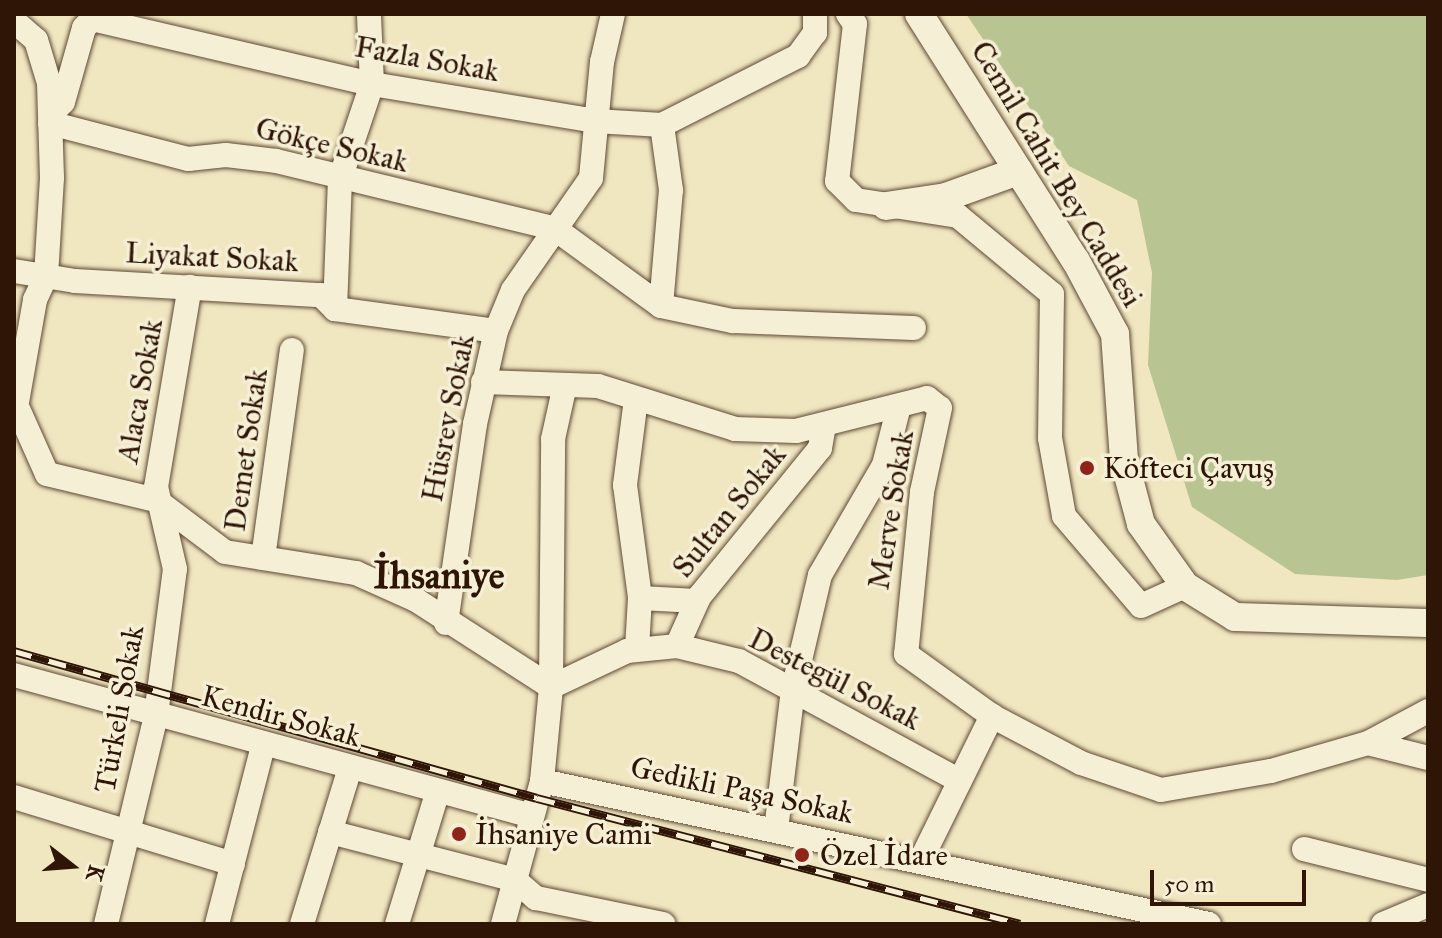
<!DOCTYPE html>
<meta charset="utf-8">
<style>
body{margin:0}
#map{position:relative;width:1442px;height:938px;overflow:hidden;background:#f0e6c0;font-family:"IM FELL Great Primer",serif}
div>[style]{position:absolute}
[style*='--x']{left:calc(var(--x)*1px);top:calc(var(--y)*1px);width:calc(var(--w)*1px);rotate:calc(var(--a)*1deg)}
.green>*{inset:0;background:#b8c593}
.roads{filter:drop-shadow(0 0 2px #5e4934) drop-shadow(0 0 2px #5e4934)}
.minor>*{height:24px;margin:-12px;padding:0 12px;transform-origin:12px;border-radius:12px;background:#f5efd6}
.tertiary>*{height:28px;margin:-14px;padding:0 14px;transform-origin:14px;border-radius:14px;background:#f5efd6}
.rail>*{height:9px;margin-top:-4.5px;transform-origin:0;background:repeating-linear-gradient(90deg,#f5efd6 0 18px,#2e1506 0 36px);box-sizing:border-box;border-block:2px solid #2e1506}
.dots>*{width:22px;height:22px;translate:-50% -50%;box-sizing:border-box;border:4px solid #f5efd6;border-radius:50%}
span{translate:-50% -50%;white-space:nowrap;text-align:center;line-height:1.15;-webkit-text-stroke:7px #f5efd6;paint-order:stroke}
.street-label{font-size:30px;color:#2e1506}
.poi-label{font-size:30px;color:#2e1506}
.left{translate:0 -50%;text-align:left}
.district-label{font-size:38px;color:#2e1506;font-weight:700}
.frame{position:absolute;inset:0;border:16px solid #2e1506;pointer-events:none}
.north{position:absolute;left:32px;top:826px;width:80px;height:80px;-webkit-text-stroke:6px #f5efd6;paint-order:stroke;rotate:107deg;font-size:22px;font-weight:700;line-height:32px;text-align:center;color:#2e1506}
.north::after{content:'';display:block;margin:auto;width:28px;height:36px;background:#2e1506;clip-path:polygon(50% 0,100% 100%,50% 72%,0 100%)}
.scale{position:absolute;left:1150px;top:870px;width:156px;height:36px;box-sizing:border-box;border:4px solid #2e1506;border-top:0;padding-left:10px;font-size:24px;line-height:28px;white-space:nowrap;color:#2e1506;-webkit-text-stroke:6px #f5efd6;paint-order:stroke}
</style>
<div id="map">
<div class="green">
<i style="clip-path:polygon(966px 14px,1428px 14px,1428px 575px,1397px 580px,1295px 574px,1192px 507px,1148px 365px,1152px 273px,1137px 200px,1069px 166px)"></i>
</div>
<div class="roads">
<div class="minor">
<i style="--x:848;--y:14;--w:12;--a:55"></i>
<i style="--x:855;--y:24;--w:158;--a:96.5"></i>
<i style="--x:837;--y:181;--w:27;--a:45"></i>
<i style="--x:856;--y:200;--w:103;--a:8.9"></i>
<i style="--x:958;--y:216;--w:122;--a:39.7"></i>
<i style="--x:1052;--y:294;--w:144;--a:90.8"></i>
<i style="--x:1050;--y:438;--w:79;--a:79.8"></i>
<i style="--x:1064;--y:516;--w:118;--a:49.5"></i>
<i style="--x:1141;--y:606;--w:48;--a:-24.4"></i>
<i style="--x:14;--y:21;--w:29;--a:41"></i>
<i style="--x:36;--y:40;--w:45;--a:73.2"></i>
<i style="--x:49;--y:83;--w:95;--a:88.2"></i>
<i style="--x:52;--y:178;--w:98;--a:93.5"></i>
<i style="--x:46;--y:276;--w:26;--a:115"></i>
<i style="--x:35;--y:300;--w:104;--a:100"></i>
<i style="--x:50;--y:115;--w:18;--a:-45"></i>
<i style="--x:63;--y:102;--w:77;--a:-74.2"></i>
<i style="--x:84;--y:28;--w:12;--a:-48"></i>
<i style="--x:92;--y:19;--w:287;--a:13.1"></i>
<i style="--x:372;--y:84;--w:226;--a:9.4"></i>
<i style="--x:595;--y:121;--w:67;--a:3.4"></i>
<i style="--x:662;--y:125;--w:153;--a:-26.9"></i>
<i style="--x:798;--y:56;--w:29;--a:-54"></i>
<i style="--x:815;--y:33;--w:19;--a:-90"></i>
<i style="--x:50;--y:123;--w:143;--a:14.6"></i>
<i style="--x:188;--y:159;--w:38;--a:-6"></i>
<i style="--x:226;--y:155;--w:50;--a:6.8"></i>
<i style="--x:276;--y:161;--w:286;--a:13.6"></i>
<i style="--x:554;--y:228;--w:132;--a:36.1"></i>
<i style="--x:661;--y:306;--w:74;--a:11.8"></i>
<i style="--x:733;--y:321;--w:181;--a:2.2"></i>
<i style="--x:14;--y:271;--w:62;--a:9.3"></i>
<i style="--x:75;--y:281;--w:246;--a:3.3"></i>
<i style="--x:321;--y:295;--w:20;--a:45"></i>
<i style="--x:335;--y:309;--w:162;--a:7.8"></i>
<i style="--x:661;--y:306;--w:116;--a:-85.1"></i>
<i style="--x:671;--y:190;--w:66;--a:-97.9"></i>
<i style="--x:335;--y:309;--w:130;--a:-87.8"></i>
<i style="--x:340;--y:179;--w:100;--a:-71.4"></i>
<i style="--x:372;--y:84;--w:70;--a:-92.5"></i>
<i style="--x:483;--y:382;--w:115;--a:2"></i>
<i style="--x:598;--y:386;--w:144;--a:17.4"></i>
<i style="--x:735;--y:429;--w:61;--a:1.9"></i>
<i style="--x:796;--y:431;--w:135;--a:-14.1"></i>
<i style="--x:927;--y:398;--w:16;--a:38"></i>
<i style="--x:940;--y:408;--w:86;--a:102.1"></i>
<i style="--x:922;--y:492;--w:163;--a:95.6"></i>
<i style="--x:906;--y:654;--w:106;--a:35.8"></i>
<i style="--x:992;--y:716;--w:101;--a:27.8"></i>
<i style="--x:1081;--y:763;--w:84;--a:18.6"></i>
<i style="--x:1161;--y:790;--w:112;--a:-9.8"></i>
<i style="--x:1271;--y:771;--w:101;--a:-16.1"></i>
<i style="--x:1368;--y:743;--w:62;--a:14"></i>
<i style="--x:636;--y:399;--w:87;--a:97.3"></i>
<i style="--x:625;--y:485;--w:114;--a:82.4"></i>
<i style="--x:640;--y:598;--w:51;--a:93.4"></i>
<i style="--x:14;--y:400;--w:81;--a:66"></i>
<i style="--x:47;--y:474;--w:112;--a:13.4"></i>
<i style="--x:156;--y:500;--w:86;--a:37"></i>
<i style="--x:225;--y:552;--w:133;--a:9.1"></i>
<i style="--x:356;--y:573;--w:66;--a:24.2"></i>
<i style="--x:416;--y:600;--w:161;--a:32.8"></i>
<i style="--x:263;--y:558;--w:210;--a:-82.1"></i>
<i style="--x:640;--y:598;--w:57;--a:3"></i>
<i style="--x:446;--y:623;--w:201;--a:-81.7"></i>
<i style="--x:475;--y:424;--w:95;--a:-77.3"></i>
<i style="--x:496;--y:331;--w:44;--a:-67.5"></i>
<i style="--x:513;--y:290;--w:136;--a:-55.1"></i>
<i style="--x:591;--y:178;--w:117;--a:-84.6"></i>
<i style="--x:602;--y:62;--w:49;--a:-77.1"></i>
<i style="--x:677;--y:646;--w:64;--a:13.6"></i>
<i style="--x:739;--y:661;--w:251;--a:28.5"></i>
<i style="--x:14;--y:675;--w:537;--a:15.23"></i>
<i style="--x:551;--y:687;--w:84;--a:-25.3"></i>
<i style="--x:627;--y:651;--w:50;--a:-5.7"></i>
<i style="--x:677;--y:646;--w:54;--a:-65.8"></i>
<i style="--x:699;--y:597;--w:192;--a:-50.9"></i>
<i style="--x:820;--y:448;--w:23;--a:-80"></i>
<i style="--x:1368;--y:743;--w:68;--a:-28.1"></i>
<i style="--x:542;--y:781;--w:682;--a:12.1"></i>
<i style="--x:14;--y:797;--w:229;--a:17"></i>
<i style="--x:776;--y:830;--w:141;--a:-83.1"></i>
<i style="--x:793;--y:690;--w:118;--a:-76.8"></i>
<i style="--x:820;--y:575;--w:127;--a:-59.8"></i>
<i style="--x:884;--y:465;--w:61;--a:-75.7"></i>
<i style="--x:330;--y:832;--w:191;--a:14.5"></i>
<i style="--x:515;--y:880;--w:28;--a:41"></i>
<i style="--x:536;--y:898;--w:130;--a:11.6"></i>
<i style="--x:1304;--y:849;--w:128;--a:14"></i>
<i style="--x:921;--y:860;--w:161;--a:-63.8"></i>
<i style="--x:106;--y:924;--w:215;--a:-76.5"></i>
<i style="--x:156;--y:715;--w:147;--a:-82.6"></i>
<i style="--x:175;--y:569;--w:84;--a:-103"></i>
<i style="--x:156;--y:487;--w:203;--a:-80.4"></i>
<i style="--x:217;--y:924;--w:184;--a:-75.5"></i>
<i style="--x:302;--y:924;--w:163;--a:-72.9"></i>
<i style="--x:397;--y:924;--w:139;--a:-72.9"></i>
<i style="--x:503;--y:924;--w:148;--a:-74.7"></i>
<i style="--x:542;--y:781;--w:94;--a:-84.5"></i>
<i style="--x:551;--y:687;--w:248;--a:-89.5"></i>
<i style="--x:553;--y:439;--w:55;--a:-77.5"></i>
<i style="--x:1383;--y:924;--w:49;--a:-22.9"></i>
</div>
<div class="tertiary">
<i style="--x:919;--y:14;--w:293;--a:57.6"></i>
<i style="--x:1076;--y:261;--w:83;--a:61.9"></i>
<i style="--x:1115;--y:334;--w:126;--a:85.9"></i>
<i style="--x:1124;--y:460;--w:66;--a:75.1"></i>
<i style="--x:1141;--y:524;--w:76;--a:54.6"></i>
<i style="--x:1185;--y:586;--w:59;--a:31.8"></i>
<i style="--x:1235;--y:617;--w:193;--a:1.8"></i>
<i style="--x:886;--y:206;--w:61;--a:-8.5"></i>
<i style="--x:946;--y:197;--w:77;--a:-19.9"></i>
</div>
</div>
<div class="rail">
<i style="--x:14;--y:651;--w:543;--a:15.7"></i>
<i style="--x:537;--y:798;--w:499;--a:14.6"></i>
</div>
<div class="dots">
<i style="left:1087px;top:468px;background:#8f2418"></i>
<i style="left:459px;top:834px;background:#8f2418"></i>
<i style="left:802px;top:855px;background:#8f2418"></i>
</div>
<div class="street-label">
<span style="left:427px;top:59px;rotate:10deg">Fazla Sokak</span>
<span style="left:332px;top:145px;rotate:13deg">Gökçe Sokak</span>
<span style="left:1057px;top:174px;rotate:59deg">Cemil Cahit Bey Caddesi</span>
<span style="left:212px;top:257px;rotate:3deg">Liyakat Sokak</span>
<span style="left:140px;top:391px;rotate:-80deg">Alaca Sokak</span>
<span style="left:448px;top:418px;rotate:-79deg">Hüsrev Sokak</span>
<span style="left:246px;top:450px;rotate:-82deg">Demet Sokak</span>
<span style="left:891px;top:510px;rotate:-81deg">Merve Sokak</span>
<span style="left:729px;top:511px;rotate:-51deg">Sultan Sokak</span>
<span style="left:835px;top:679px;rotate:27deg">Destegül Sokak</span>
<span style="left:119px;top:709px;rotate:-80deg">Türkeli Sokak</span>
<span style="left:281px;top:716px;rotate:15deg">Kendir Sokak</span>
<span style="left:742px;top:790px;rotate:12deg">Gedikli Paşa Sokak</span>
</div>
<div class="poi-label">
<span class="left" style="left:1103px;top:468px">Köfteci Çavuş</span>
<span class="left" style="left:475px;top:834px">İhsaniye Cami</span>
<span class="left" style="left:820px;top:855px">Özel İdare</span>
</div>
<div class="district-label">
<span style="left:439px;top:576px">İhsaniye</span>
</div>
<div class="frame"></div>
<div class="north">K</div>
<div class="scale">50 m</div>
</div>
